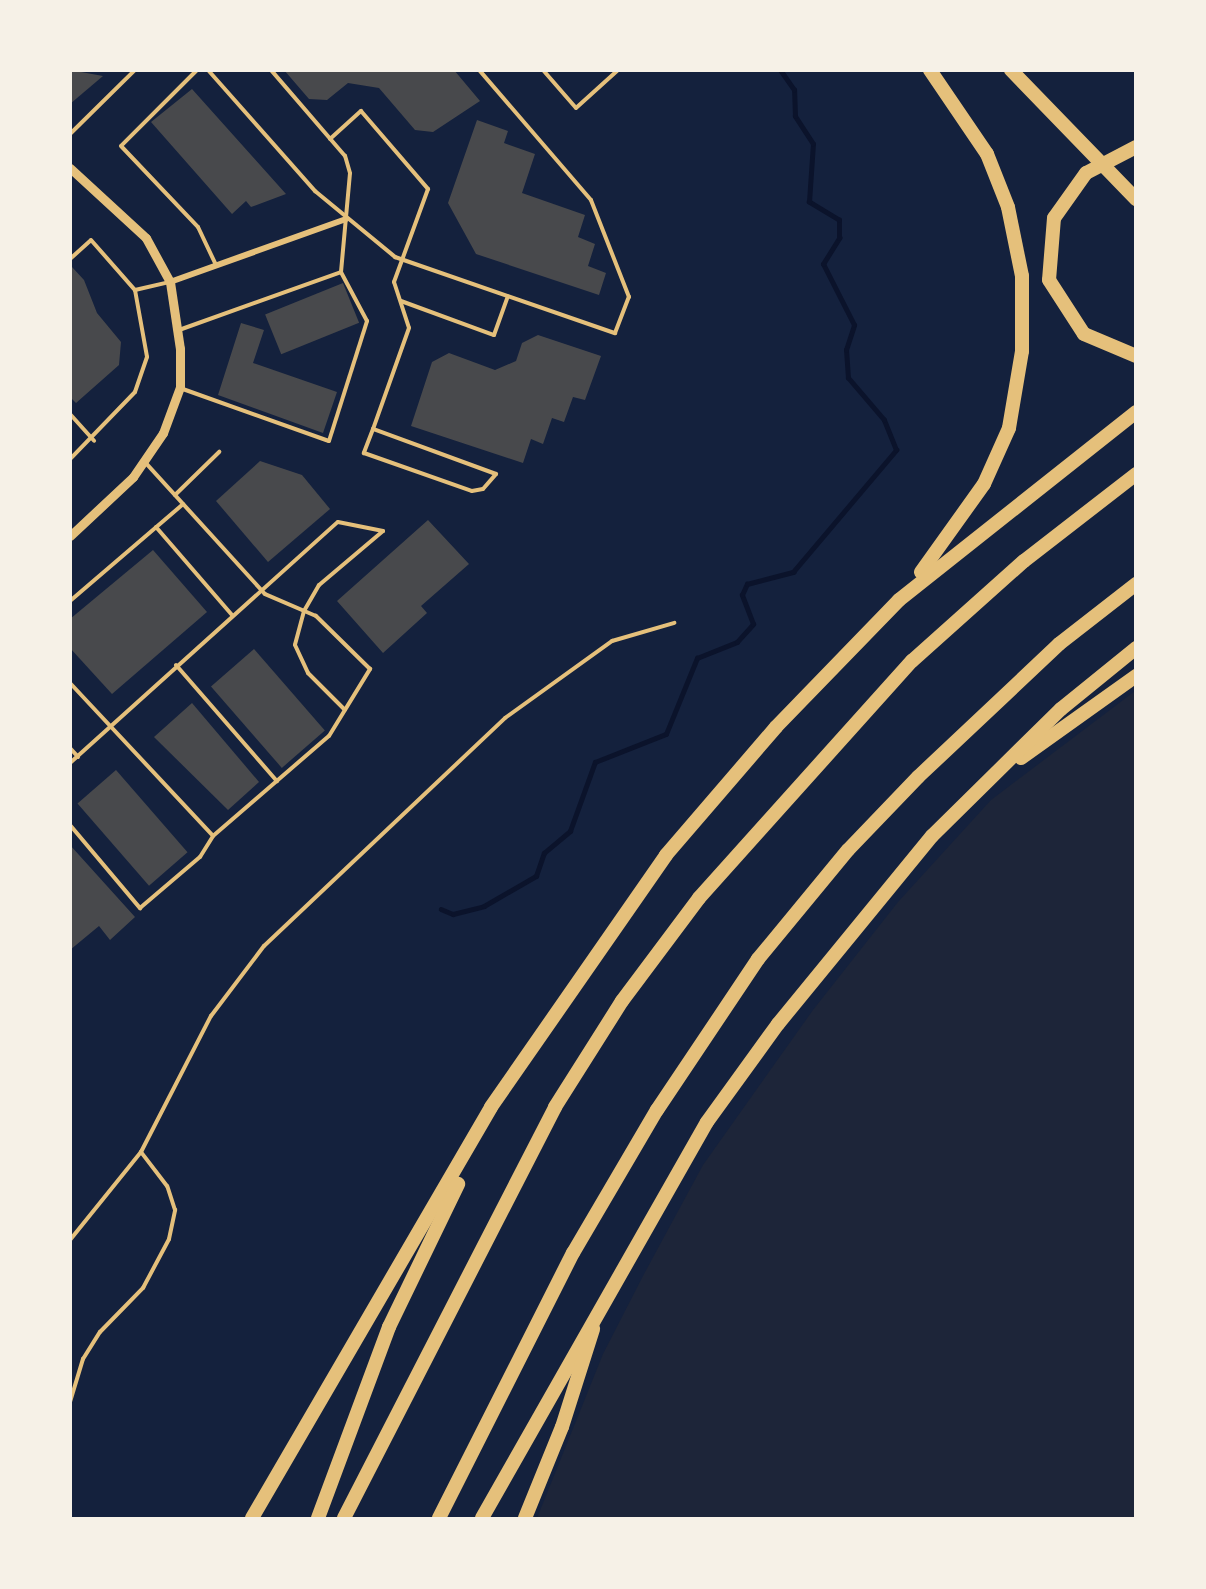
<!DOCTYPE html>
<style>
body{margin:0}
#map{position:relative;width:1206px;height:1589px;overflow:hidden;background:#14213d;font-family:"Work Sans",sans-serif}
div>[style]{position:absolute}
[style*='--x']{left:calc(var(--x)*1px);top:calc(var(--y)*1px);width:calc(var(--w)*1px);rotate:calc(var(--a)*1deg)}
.green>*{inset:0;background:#1d2539}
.stream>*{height:4.5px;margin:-2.25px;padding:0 2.25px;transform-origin:2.25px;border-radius:2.25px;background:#0b132b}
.building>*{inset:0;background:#48494c;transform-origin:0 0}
.service>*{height:4px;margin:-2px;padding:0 2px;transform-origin:2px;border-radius:2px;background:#e5c07b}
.minor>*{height:6px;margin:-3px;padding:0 3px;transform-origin:3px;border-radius:3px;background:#e5c07b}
.tertiary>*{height:9px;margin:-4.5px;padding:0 4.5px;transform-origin:4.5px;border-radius:4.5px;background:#e5c07b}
.motorway>*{height:14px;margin:-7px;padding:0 7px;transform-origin:7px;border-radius:7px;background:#e5c07b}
span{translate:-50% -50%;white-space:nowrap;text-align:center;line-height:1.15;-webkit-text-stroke:5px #f6f1e7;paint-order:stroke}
.frame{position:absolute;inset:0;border:72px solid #f6f1e7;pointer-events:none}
</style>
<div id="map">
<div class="green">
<i style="clip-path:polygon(1135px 691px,1135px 1518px,537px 1518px,603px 1354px,644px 1274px,703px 1165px,813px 1010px,898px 902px,991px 800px)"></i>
</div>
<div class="stream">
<i style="--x:441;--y:909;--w:13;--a:23"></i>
<i style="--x:453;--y:914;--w:32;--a:-14"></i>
<i style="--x:484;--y:906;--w:60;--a:-30"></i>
<i style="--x:536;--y:876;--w:24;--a:-71"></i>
<i style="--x:544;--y:853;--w:34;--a:-40"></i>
<i style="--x:570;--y:831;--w:73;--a:-70.1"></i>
<i style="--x:595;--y:762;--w:76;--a:-21.5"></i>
<i style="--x:666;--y:734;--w:82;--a:-67.8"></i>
<i style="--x:697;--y:658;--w:43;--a:-21.8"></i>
<i style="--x:737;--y:642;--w:24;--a:-48"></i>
<i style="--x:753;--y:624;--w:31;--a:-111"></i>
<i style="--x:742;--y:595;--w:12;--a:-66"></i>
<i style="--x:747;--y:584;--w:48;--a:-14.6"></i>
<i style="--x:793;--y:572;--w:160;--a:-49.8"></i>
<i style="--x:896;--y:450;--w:32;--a:-112"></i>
<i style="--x:884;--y:420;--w:55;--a:-130.6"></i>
<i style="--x:848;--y:378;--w:28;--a:-94"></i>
<i style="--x:846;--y:350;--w:26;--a:-72"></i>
<i style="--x:854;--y:325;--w:68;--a:-116.9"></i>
<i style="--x:823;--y:264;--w:31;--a:-58"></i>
<i style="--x:839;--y:238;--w:18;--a:-90"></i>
<i style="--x:839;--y:220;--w:35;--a:-149"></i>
<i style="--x:809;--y:202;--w:58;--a:-86.1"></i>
<i style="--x:813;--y:144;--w:33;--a:-123"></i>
<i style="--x:795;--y:116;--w:26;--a:-92"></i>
<i style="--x:794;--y:90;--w:24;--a:-125"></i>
</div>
<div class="building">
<i style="clip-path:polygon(70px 70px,103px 76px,70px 104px)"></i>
<i style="clip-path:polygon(284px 70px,454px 70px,480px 101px,433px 132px,415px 130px,379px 88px,348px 83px,327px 100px,309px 99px)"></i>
<i style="clip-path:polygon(192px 89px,286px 194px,251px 207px,246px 201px,232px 214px,151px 122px)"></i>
<i style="clip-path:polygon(477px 120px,508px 131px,504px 143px,535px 154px,522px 193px,585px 215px,578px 237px,595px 244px,588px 266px,606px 273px,599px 295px,476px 254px,448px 203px)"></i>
<i style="clip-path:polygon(72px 267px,84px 280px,97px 313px,121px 342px,119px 365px,76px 403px,70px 397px)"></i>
<i style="left:343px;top:283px;width:43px;height:84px;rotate:68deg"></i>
<i style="clip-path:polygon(241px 323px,264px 330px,253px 363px,337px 392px,323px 433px,218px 395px)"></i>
<i style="clip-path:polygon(538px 335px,601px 356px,585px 400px,573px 397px,564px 422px,552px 418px,543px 444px,531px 439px,523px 463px,411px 426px,432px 362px,449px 353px,495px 370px,516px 361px,522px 343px)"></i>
<i style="clip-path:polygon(260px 461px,302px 475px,330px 509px,268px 562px,216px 501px)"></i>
<i style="clip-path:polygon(428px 520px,469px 564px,421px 606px,427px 613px,383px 653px,337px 601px)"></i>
<i style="clip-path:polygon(153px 550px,207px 612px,112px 694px,70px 648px,70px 619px)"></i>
<i style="left:254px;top:649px;width:108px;height:57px;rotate:49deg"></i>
<i style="clip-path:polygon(192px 703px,259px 782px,228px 810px,154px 737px)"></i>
<i style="left:116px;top:770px;width:109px;height:51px;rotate:49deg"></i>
<i style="clip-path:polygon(70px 845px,135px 917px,110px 940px,99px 926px,70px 950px)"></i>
</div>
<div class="service">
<i style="--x:197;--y:70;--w:107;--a:135"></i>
<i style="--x:121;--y:146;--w:112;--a:46.5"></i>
<i style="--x:198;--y:227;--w:42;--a:64.7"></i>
<i style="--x:208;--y:70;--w:162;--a:48.5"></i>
<i style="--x:315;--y:191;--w:104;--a:39.5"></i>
<i style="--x:395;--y:257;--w:233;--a:19.1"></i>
<i style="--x:615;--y:333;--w:39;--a:-69"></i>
<i style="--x:629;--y:297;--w:104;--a:-111.4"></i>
<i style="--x:591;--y:200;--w:172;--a:-130.7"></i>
<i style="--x:543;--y:70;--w:50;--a:49"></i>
<i style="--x:576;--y:108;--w:57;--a:-42.1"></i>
<i style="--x:70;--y:134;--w:91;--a:-44.6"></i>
<i style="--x:330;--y:139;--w:42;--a:-42.1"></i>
<i style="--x:361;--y:111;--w:103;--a:49.3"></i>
<i style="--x:428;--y:189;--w:99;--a:110.1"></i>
<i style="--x:394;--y:282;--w:48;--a:71.9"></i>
<i style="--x:409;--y:328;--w:107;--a:109.6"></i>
<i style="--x:373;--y:429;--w:26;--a:111"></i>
<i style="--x:364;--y:453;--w:114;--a:19.4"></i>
<i style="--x:472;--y:491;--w:11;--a:-10"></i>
<i style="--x:483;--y:489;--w:20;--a:-49"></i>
<i style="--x:496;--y:474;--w:131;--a:-159.9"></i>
<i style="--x:70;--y:259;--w:28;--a:-42"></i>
<i style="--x:91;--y:240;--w:67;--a:48.7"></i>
<i style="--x:135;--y:290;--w:68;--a:79.8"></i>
<i style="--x:147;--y:357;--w:37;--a:109"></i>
<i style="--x:135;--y:392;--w:93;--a:134.1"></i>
<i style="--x:135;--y:290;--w:36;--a:-13"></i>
<i style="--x:401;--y:301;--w:99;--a:20.1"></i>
<i style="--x:494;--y:335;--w:41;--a:-70.3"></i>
<i style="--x:179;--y:330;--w:172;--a:-19.7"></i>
<i style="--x:341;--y:272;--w:99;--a:-84.8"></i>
<i style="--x:350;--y:173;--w:18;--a:-106"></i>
<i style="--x:345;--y:156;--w:113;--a:-130.7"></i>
<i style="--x:180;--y:388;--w:158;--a:19.6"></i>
<i style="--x:329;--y:441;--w:126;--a:-72.4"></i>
<i style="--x:367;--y:321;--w:55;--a:-118"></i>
<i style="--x:70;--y:414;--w:36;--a:48"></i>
<i style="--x:175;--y:495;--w:62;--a:-44.3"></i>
<i style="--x:156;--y:527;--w:116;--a:49.2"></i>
<i style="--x:70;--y:601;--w:149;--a:-40.6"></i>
<i style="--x:176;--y:665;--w:154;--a:49"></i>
<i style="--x:70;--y:683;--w:209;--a:46.9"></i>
<i style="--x:70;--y:748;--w:12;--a:48"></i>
<i style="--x:70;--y:763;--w:360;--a:-42"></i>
<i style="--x:338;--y:522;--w:46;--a:11.3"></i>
<i style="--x:383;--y:531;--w:84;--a:139.8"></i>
<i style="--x:319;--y:585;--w:30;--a:120"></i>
<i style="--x:304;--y:611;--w:35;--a:105"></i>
<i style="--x:295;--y:645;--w:31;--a:65"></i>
<i style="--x:308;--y:673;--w:52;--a:45"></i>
<i style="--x:70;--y:825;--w:109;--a:49.9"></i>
<i style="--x:140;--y:908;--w:79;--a:-40.4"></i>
<i style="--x:200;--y:857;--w:25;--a:-58"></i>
<i style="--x:213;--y:836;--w:153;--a:-40.8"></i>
<i style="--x:329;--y:736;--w:79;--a:-58.5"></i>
<i style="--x:370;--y:669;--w:76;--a:-135.5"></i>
<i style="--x:316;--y:616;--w:56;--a:-156.7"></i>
<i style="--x:265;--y:594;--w:180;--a:-132.3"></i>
<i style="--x:70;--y:1240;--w:113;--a:-51.1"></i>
<i style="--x:141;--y:1152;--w:153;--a:-62.8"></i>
<i style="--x:211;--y:1016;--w:88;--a:-52.9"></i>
<i style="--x:264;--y:946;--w:332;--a:-43.4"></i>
<i style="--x:505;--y:718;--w:132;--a:-35.7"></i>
<i style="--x:612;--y:641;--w:65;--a:-16.2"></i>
<i style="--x:70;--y:1402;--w:45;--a:-73.2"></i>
<i style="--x:83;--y:1359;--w:32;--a:-58"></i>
<i style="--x:100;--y:1332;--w:62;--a:-45.7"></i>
<i style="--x:143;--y:1288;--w:55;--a:-62"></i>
<i style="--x:169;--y:1239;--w:30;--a:-78"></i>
<i style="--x:175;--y:1210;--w:25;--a:-108"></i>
<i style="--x:167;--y:1186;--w:43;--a:-127.4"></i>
</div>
<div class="minor">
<i style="--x:170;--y:282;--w:187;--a:-19.7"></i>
</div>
<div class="tertiary">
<i style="--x:70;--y:168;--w:103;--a:42.6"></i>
<i style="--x:146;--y:238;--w:50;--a:61.4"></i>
<i style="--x:170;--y:282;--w:68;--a:81.5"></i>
<i style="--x:180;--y:349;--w:38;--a:90"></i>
<i style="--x:180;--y:387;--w:49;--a:110.3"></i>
<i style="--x:163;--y:433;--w:53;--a:124.3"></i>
<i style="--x:133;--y:477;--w:86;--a:136.9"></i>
</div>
<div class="motorway">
<i style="--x:1011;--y:70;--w:180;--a:45.9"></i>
<i style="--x:1136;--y:147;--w:56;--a:152.5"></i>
<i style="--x:1086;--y:173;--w:55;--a:125.4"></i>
<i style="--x:1054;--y:218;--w:62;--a:94.6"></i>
<i style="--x:1049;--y:280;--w:64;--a:57.1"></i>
<i style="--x:1084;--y:334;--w:56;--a:22.9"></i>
<i style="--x:921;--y:572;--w:108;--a:-54.4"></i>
<i style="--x:984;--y:484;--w:61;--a:-65.9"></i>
<i style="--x:1009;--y:428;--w:78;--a:-80.4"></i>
<i style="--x:1022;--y:351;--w:75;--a:-90"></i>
<i style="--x:1022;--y:276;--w:70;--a:-101.5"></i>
<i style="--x:1008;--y:207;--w:57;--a:-111.6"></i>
<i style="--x:987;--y:154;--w:102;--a:-124.2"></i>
<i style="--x:1021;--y:758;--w:141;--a:-35.5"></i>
<i style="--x:252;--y:1518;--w:475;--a:-59.8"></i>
<i style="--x:491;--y:1107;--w:307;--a:-55.2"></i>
<i style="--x:666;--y:855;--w:169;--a:-49.3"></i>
<i style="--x:776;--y:727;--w:177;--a:-45.9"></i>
<i style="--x:899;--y:600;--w:303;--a:-38.4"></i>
<i style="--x:318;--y:1518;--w:204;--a:-69.6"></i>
<i style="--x:389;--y:1327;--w:159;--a:-64.2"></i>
<i style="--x:344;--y:1518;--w:462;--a:-62.8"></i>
<i style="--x:555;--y:1107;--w:125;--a:-57.7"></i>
<i style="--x:622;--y:1001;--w:129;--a:-53.2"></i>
<i style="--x:699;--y:898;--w:319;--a:-48.1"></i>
<i style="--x:912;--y:661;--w:150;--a:-41.8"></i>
<i style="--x:1024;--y:561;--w:142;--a:-37.8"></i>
<i style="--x:439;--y:1518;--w:297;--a:-63.2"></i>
<i style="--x:573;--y:1253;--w:166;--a:-59.6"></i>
<i style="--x:657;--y:1110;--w:182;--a:-56.2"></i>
<i style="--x:758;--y:959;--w:141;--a:-50.5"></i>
<i style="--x:848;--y:850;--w:101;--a:-46.2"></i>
<i style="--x:918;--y:777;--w:194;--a:-43.3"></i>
<i style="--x:1059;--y:644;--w:98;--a:-37.9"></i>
<i style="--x:482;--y:1518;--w:455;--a:-60.4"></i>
<i style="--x:707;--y:1122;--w:121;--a:-54.1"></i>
<i style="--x:778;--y:1024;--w:243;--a:-50.7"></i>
<i style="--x:932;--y:836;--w:181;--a:-44.6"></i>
<i style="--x:1061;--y:709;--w:97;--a:-39.1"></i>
<i style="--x:525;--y:1518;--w:98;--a:-67.9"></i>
<i style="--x:562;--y:1427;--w:103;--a:-72.4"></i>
</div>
<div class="frame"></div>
</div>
